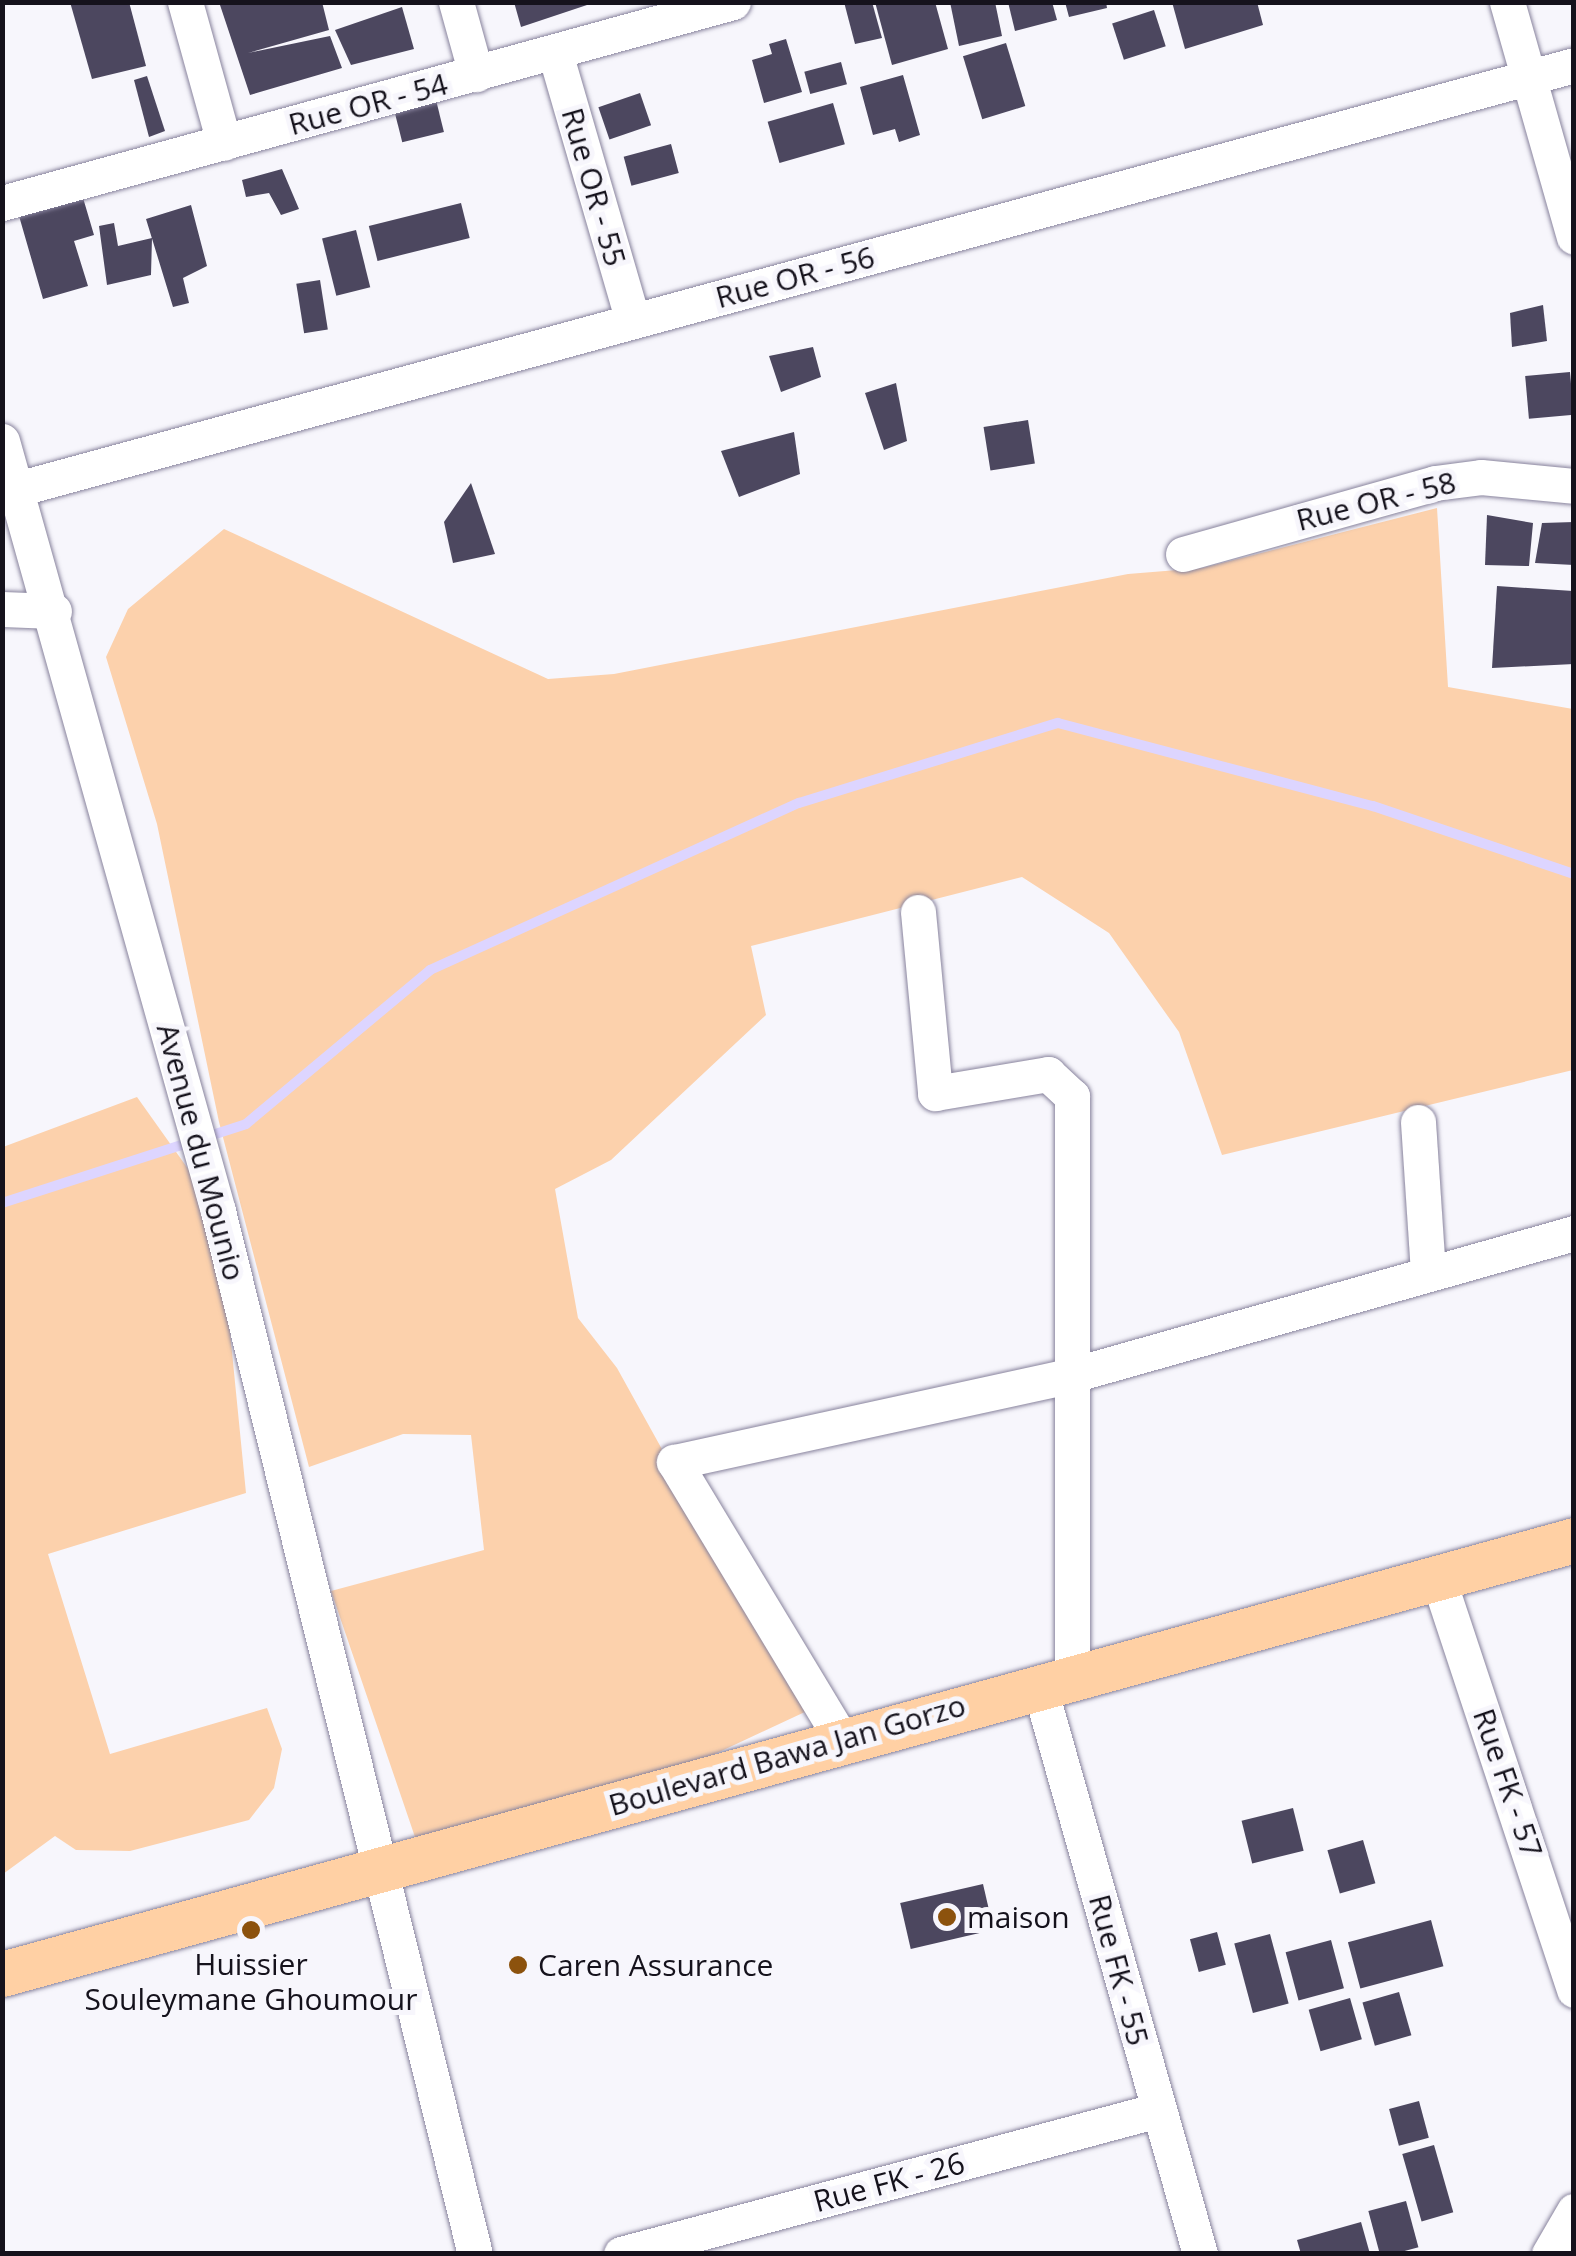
<!DOCTYPE html>
<style>
body{margin:0}
#map{position:relative;width:1576px;height:2256px;overflow:hidden;background:#f7f6fc;font-family:"Open Sans",sans-serif}
div>[style]{position:absolute}
[style*='--x']{left:calc(var(--x)*1px);top:calc(var(--y)*1px);width:calc(var(--w)*1px);rotate:calc(var(--a)*1deg)}
.green>*{inset:0;background:#fcd1ac}
.stream>*{height:10px;margin:-5px;padding:0 5px;transform-origin:5px;border-radius:5px;background:#ddd5ff}
.building>*{inset:0;background:#4c475f;transform-origin:0 0}
.roads{filter:drop-shadow(0 0 2px #88839d) drop-shadow(0 0 2px #88839d)}
.minor>*{height:35px;margin:-17.5px;padding:0 17.5px;transform-origin:17.5px;border-radius:17.5px;background:#fff}
.major>*{height:45px;margin:-22.5px;padding:0 22.5px;transform-origin:22.5px;border-radius:22.5px;background:#ffd0a4}
.dots>*{width:28px;height:28px;translate:-50% -50%;box-sizing:border-box;border:5px solid #f7f6fc;border-radius:50%}
span{translate:-50% -50%;white-space:nowrap;text-align:center;line-height:1.15;-webkit-text-stroke:10px #f7f6fc;paint-order:stroke}
.street-label{font-size:30px;color:#15121c}
.poi-label{font-size:30px;color:#15121c}
.left{translate:0 -50%;text-align:left}
.frame{position:absolute;inset:0;border:5px solid #15121c;pointer-events:none}
</style>
<div id="map">
<div class="green">
<i style="clip-path:polygon(1437px 508px,1448px 687px,1573px 709px,1573px 1070px,1222px 1155px,1179px 1032px,1109px 933px,1022px 877px,751px 946px,766px 1015px,611px 1160px,555px 1189px,578px 1318px,617px 1368px,807px 1711px,700px 1761px,415px 1837px,331px 1591px,484px 1550px,471px 1435px,403px 1434px,309px 1467px,219px 1122px,157px 824px,106px 657px,128px 609px,224px 529px,548px 679px,614px 674px,1128px 574px,1202px 568px)"></i>
<i style="clip-path:polygon(137px 1097px,218px 1211px,246px 1493px,48px 1554px,110px 1754px,267px 1708px,282px 1749px,274px 1788px,249px 1820px,130px 1851px,76px 1850px,55px 1836px,3px 1874px,3px 1147px)"></i>
</div>
<div class="stream">
<i style="--x:2;--y:1203;--w:256;--a:-17.9"></i>
<i style="--x:246;--y:1124;--w:240;--a:-39.9"></i>
<i style="--x:430;--y:970;--w:405;--a:-24.4"></i>
<i style="--x:799;--y:803;--w:271;--a:-17.2"></i>
<i style="--x:1058;--y:723;--w:326;--a:14.8"></i>
<i style="--x:1373;--y:806;--w:212;--a:18.7"></i>
</div>
<div class="building">
<i style="clip-path:polygon(70px 2px,129px 2px,146px 66px,92px 79px)"></i>
<i style="clip-path:polygon(219px 2px,322px 2px,329px 30px,248px 53px,330px 36px,342px 68px,250px 95px)"></i>
<i style="clip-path:polygon(514px 2px,593px 2px,593px 3px,521px 27px)"></i>
<i style="clip-path:polygon(844px 2px,872px 2px,882px 38px,855px 44px)"></i>
<i style="clip-path:polygon(875px 2px,935px 2px,948px 49px,892px 65px)"></i>
<i style="clip-path:polygon(950px 2px,995px 2px,1002px 36px,959px 46px)"></i>
<i style="clip-path:polygon(1008px 2px,1052px 2px,1057px 20px,1015px 31px)"></i>
<i style="clip-path:polygon(1065px 2px,1106px 2px,1107px 8px,1069px 17px)"></i>
<i style="clip-path:polygon(1172px 2px,1257px 2px,1263px 25px,1185px 49px)"></i>
<i style="clip-path:polygon(402px 7px,414px 49px,351px 65px,335px 30px)"></i>
<i style="left:1154px;top:10px;width:38px;height:44px;rotate:72deg"></i>
<i style="clip-path:polygon(786px 39px,802px 92px,764px 103px,752px 60px,772px 54px,769px 44px)"></i>
<i style="left:1006px;top:43px;width:66px;height:45px;rotate:73deg"></i>
<i style="left:841px;top:62px;width:23px;height:38px;rotate:75deg"></i>
<i style="clip-path:polygon(903px 75px,920px 135px,899px 142px,895px 129px,873px 135px,860px 87px)"></i>
<i style="clip-path:polygon(147px 76px,165px 131px,149px 137px,134px 80px)"></i>
<i style="left:640px;top:93px;width:34px;height:44px;rotate:71deg"></i>
<i style="left:435px;top:96px;width:37px;height:43px;rotate:76deg"></i>
<i style="left:833px;top:103px;width:43px;height:68px;rotate:74deg"></i>
<i style="left:671px;top:144px;width:30px;height:49px;rotate:75deg"></i>
<i style="clip-path:polygon(282px 169px,299px 209px,281px 215px,269px 193px,246px 197px,242px 180px)"></i>
<i style="clip-path:polygon(81px 191px,94px 235px,74px 241px,88px 286px,43px 299px,17px 209px)"></i>
<i style="left:461px;top:203px;width:36px;height:95px;rotate:76deg"></i>
<i style="clip-path:polygon(191px 205px,207px 266px,183px 278px,189px 303px,173px 307px,146px 219px)"></i>
<i style="clip-path:polygon(114px 223px,118px 246px,152px 238px,151px 275px,107px 285px,99px 226px)"></i>
<i style="left:356px;top:230px;width:59px;height:35px;rotate:76deg"></i>
<i style="left:320px;top:280px;width:50px;height:24px;rotate:81deg"></i>
<i style="clip-path:polygon(1543px 305px,1547px 341px,1512px 347px,1510px 313px)"></i>
<i style="clip-path:polygon(813px 347px,821px 377px,781px 392px,769px 356px)"></i>
<i style="left:1570px;top:372px;width:43px;height:45px;rotate:85deg"></i>
<i style="clip-path:polygon(896px 383px,907px 441px,884px 450px,865px 393px)"></i>
<i style="left:1028px;top:420px;width:44px;height:45px;rotate:81deg"></i>
<i style="clip-path:polygon(794px 432px,800px 474px,739px 497px,721px 451px)"></i>
<i style="clip-path:polygon(471px 483px,495px 554px,453px 563px,444px 522px)"></i>
<i style="clip-path:polygon(1487px 515px,1533px 523px,1529px 566px,1485px 565px)"></i>
<i style="clip-path:polygon(1574px 522px,1574px 565px,1535px 563px,1542px 523px)"></i>
<i style="clip-path:polygon(1497px 586px,1573px 591px,1574px 664px,1492px 668px)"></i>
<i style="left:1293px;top:1808px;width:44px;height:53px;rotate:76deg"></i>
<i style="left:1363px;top:1840px;width:45px;height:37px;rotate:74deg"></i>
<i style="left:983px;top:1884px;width:47px;height:85px;rotate:77deg"></i>
<i style="left:1431px;top:1920px;width:48px;height:86px;rotate:75deg"></i>
<i style="left:1217px;top:1932px;width:34px;height:28px;rotate:75deg"></i>
<i style="left:1270px;top:1934px;width:72px;height:37px;rotate:75deg"></i>
<i style="left:1331px;top:1940px;width:50px;height:47px;rotate:75deg"></i>
<i style="left:1399px;top:1992px;width:45px;height:38px;rotate:74deg"></i>
<i style="left:1350px;top:1998px;width:43px;height:43px;rotate:74deg"></i>
<i style="left:1419px;top:2101px;width:38px;height:31px;rotate:75deg"></i>
<i style="left:1434px;top:2145px;width:70px;height:33px;rotate:74deg"></i>
<i style="left:1406px;top:2201px;width:48px;height:39px;rotate:75deg"></i>
<i style="clip-path:polygon(1361px 2222px,1370px 2254px,1301px 2254px,1297px 2240px)"></i>
</div>
<div class="roads">
<div class="minor">
<i style="--x:185;--y:2;--w:146;--a:74.5"></i>
<i style="--x:456;--y:2;--w:75;--a:74.5"></i>
<i style="--x:1507;--y:2;--w:244;--a:74.1"></i>
<i style="--x:555;--y:53;--w:279;--a:73.8"></i>
<i style="--x:2;--y:203;--w:758;--a:-15.37"></i>
<i style="--x:2;--y:441;--w:800;--a:74.33"></i>
<i style="--x:218;--y:1211;--w:1074;--a:76.16"></i>
<i style="--x:17;--y:489;--w:1614;--a:-15.23"></i>
<i style="--x:1183;--y:554;--w:262;--a:-15.7"></i>
<i style="--x:1435;--y:483;--w:46;--a:-7.4"></i>
<i style="--x:1481;--y:477;--w:93;--a:5.5"></i>
<i style="--x:2;--y:609;--w:52;--a:2.2"></i>
<i style="--x:918;--y:912;--w:182;--a:84.6"></i>
<i style="--x:935;--y:1093;--w:115;--a:-9.5"></i>
<i style="--x:1048;--y:1074;--w:33;--a:43"></i>
<i style="--x:1072;--y:1096;--w:580;--a:90"></i>
<i style="--x:1418;--y:1122;--w:150;--a:86.2"></i>
<i style="--x:1438;--y:1578;--w:434;--a:71.7"></i>
<i style="--x:1039;--y:1685;--w:591;--a:74.2"></i>
<i style="--x:842;--y:1740;--w:325;--a:-121.1"></i>
<i style="--x:674;--y:1462;--w:407;--a:-12.3"></i>
<i style="--x:1072;--y:1375;--w:522;--a:-15.79"></i>
<i style="--x:621;--y:2254;--w:556;--a:-15.01"></i>
<i style="--x:1549;--y:2254;--w:50;--a:-59.8"></i>
</div>
<div class="major">
<i style="--x:2;--y:1974;--w:1631;--a:-15.43"></i>
</div>
</div>
<div class="dots">
<i style="left:947px;top:1917px;background:#8c520d"></i>
<i style="left:251px;top:1930px;background:#8c520d"></i>
<i style="left:518px;top:1965px;background:#8c520d"></i>
</div>
<div class="street-label">
<span style="left:368px;top:104px;rotate:-15deg">Rue OR - 54</span>
<span style="left:594px;top:187px;rotate:74deg">Rue OR - 55</span>
<span style="left:795px;top:277px;rotate:-15deg">Rue OR - 56</span>
<span style="left:1376px;top:501px;rotate:-14deg">Rue OR - 58</span>
<span style="left:201px;top:1152px;rotate:75deg">Avenue du Mounio</span>
<span style="left:787px;top:1755px;rotate:-16deg">Boulevard Bawa Jan Gorzo</span>
<span style="left:1508px;top:1783px;rotate:71deg">Rue FK - 57</span>
<span style="left:1119px;top:1970px;rotate:75deg">Rue FK - 55</span>
<span style="left:889px;top:2182px;rotate:-15deg">Rue FK - 26</span>
</div>
<div class="poi-label">
<span class="left" style="left:967px;top:1917px">maison</span>
<span style="left:251px;top:1981px">Huissier<br>Souleymane Ghoumour</span>
<span class="left" style="left:538px;top:1965px">Caren Assurance</span>
</div>
<div class="frame"></div>
</div>
